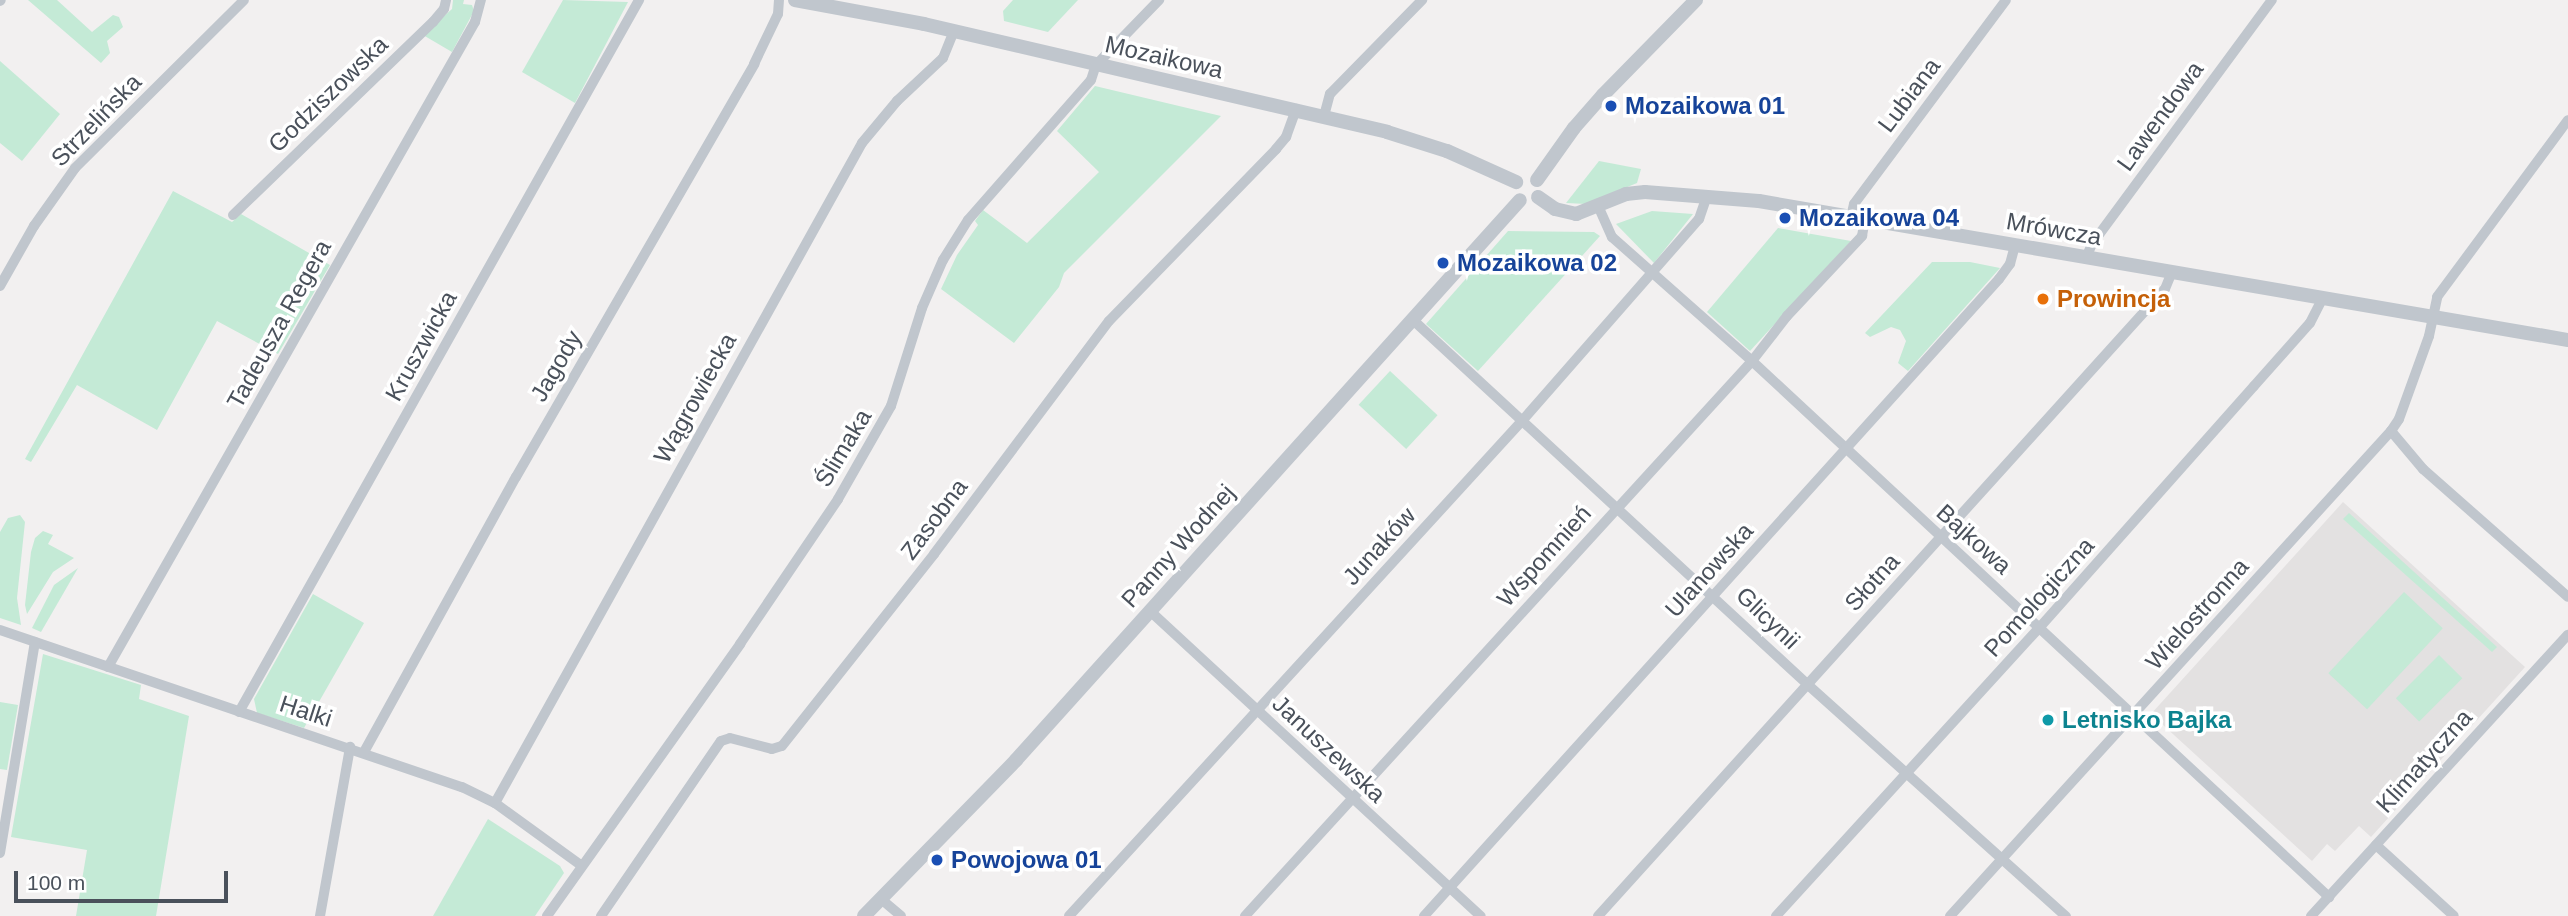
<!DOCTYPE html>
<meta charset="utf-8">
<style>
body{margin:0}
#map{position:relative;width:2568px;height:916px;overflow:hidden;background:#f2f0f0;font-family:Helvetica,sans-serif}
div>[style]{position:absolute}
[style*='--x']{left:calc(var(--x)*1px);top:calc(var(--y)*1px);width:calc(var(--w)*1px);rotate:calc(var(--a)*1deg)}
.education>*{inset:0;background:#e3e1e1}
.green>*{inset:0;background:#c4ead6;transform-origin:0 0}
.minor>*{height:10px;margin:-5px;padding:0 5px;transform-origin:5px;border-radius:5px;background:#c0c6cd}
.tertiary>*{height:14px;margin:-7px;padding:0 7px;transform-origin:7px;border-radius:7px;background:#c0c6cd}
.dots>*{width:19px;height:19px;translate:-50% -50%;box-sizing:border-box;border:4px solid #fff;border-radius:50%}
span{translate:-50% -50%;white-space:nowrap;text-align:center;line-height:1.15;-webkit-text-stroke:7px #fff;paint-order:stroke}
.street-label{font-size:24px;color:#4a515b}
.transit-label{font-size:24px;color:#164399;font-weight:700}
.left{translate:0 -50%;text-align:left}
.food-label{font-size:24px;color:#c56008;font-weight:700}
.culture-label{font-size:24px;color:#0d838f;font-weight:700}
.scale{position:absolute;left:14px;top:871px;width:214px;height:32px;box-sizing:border-box;border:4px solid #4a515b;border-top:0;padding-left:9px;font-size:21px;line-height:24px;white-space:nowrap;color:#4a515b;-webkit-text-stroke:5px #fff;paint-order:stroke}
</style>
<div id="map">
<div class="education">
<i style="clip-path:polygon(2343px 502px,2525px 667px,2371px 837px,2359px 826px,2335px 851px,2327px 844px,2312px 861px,2151px 714px)"></i>
</div>
<div class="green">
<i style="clip-path:polygon(28px 0,57px 0,92px 32px,113px 15px,119px 17px,123px 27px,107px 41px,110px 53px,101px 63px)"></i>
<i style="clip-path:polygon(453px 0,464px 0,463px 4px,472px 5px,474px 11px,452px 52px,423px 35px,452px 9px)"></i>
<i style="clip-path:polygon(563px 0,628px 2px,575px 103px,522px 72px)"></i>
<i style="clip-path:polygon(1013px 0,1078px 0,1048px 32px,1004px 21px,1003px 11px)"></i>
<i style="clip-path:polygon(0 61px,60px 114px,22px 161px,0 143px)"></i>
<i style="clip-path:polygon(1095px 86px,1221px 116px,1064px 273px,1059px 287px,1014px 343px,941px 289px,957px 255px,978px 225px,975px 221px,983px 210px,1027px 243px,1099px 172px,1057px 131px)"></i>
<i style="clip-path:polygon(1599px 161px,1641px 169px,1637px 183px,1586px 204px,1566px 203px)"></i>
<i style="clip-path:polygon(173px 191px,232px 222px,241px 214px,330px 265px,278px 354px,217px 321px,157px 430px,77px 385px,31px 462px,25px 459px)"></i>
<i style="clip-path:polygon(1652px 211px,1693px 214px,1654px 263px,1616px 224px)"></i>
<i style="clip-path:polygon(1778px 228px,1851px 241px,1750px 351px,1707px 312px)"></i>
<i style="clip-path:polygon(1508px 231px,1594px 232px,1600px 236px,1478px 371px,1426px 324px)"></i>
<i style="clip-path:polygon(1932px 262px,1970px 262px,2000px 268px,1908px 371px,1898px 363px,1906px 341px,1900px 330px,1891px 327px,1870px 337px,1865px 333px)"></i>
<i style="left:1390px;top:371px;width:65px;height:46px;rotate:43deg"></i>
<i style="clip-path:polygon(2349px 513px,2497px 647px,2492px 652px,2343px 519px)"></i>
<i style="clip-path:polygon(20px 515px,25px 522px,17px 598px,21px 625px,0 618px,0 532px,8px 518px)"></i>
<i style="clip-path:polygon(43px 531px,53px 535px,48px 544px,74px 558px,53px 572px,27px 614px,25px 605px,31px 552px,35px 538px)"></i>
<i style="clip-path:polygon(78px 568px,41px 632px,32px 628px,54px 585px)"></i>
<i style="left:2404px;top:592px;width:53px;height:111px;rotate:43deg"></i>
<i style="clip-path:polygon(313px 594px,364px 623px,304px 728px,257px 713px,254px 699px)"></i>
<i style="clip-path:polygon(43px 654px,141px 685px,139px 699px,189px 716px,156px 916px,76px 916px,87px 850px,11px 837px)"></i>
<i style="left:2439px;top:655px;width:33px;height:61px;rotate:45deg"></i>
<i style="clip-path:polygon(0 702px,18px 705px,7px 770px,0 769px)"></i>
<i style="clip-path:polygon(488px 819px,560px 866px,564px 873px,535px 916px,433px 916px)"></i>
</div>
<div class="minor">
<i style="--x:0;--y:1;--w:1;--a:-45"></i>
<i style="--x:1324;--y:116;--w:23;--a:-75"></i>
<i style="--x:1330;--y:94;--w:132;--a:-45.6"></i>
<i style="--x:1599;--y:208;--w:32;--a:66"></i>
<i style="--x:1612;--y:237;--w:187;--a:41.5"></i>
<i style="--x:1752;--y:361;--w:788;--a:42.89"></i>
<i style="--x:233;--y:215;--w:278;--a:-44"></i>
<i style="--x:433;--y:22;--w:17;--a:-50"></i>
<i style="--x:444;--y:9;--w:9;--a:-77"></i>
<i style="--x:1851;--y:217;--w:13;--a:-77"></i>
<i style="--x:1854;--y:204;--w:254;--a:-53.3"></i>
<i style="--x:2086;--y:258;--w:15;--a:-67"></i>
<i style="--x:2092;--y:244;--w:303;--a:-53.6"></i>
<i style="--x:0;--y:286;--w:69;--a:-60.5"></i>
<i style="--x:34;--y:226;--w:71;--a:-54.7"></i>
<i style="--x:75;--y:168;--w:238;--a:-44.8"></i>
<i style="--x:1413;--y:320;--w:536;--a:42.73"></i>
<i style="--x:1807;--y:684;--w:348;--a:41.9"></i>
<i style="--x:2391;--y:431;--w:50;--a:49.9"></i>
<i style="--x:2423;--y:469;--w:193;--a:41.4"></i>
<i style="--x:1150;--y:611;--w:450;--a:42.7"></i>
<i style="--x:0;--y:630;--w:488;--a:18.8"></i>
<i style="--x:462;--y:787;--w:37;--a:26"></i>
<i style="--x:495;--y:803;--w:107;--a:35.9"></i>
<i style="--x:108;--y:667;--w:742;--a:-60.36"></i>
<i style="--x:475;--y:22;--w:23;--a:-75"></i>
<i style="--x:239;--y:712;--w:817;--a:-60.67"></i>
<i style="--x:364;--y:752;--w:314;--a:-61.1"></i>
<i style="--x:516;--y:477;--w:477;--a:-60"></i>
<i style="--x:754;--y:64;--w:55;--a:-64.4"></i>
<i style="--x:778;--y:14;--w:14;--a:-86"></i>
<i style="--x:495;--y:803;--w:755;--a:-60.92"></i>
<i style="--x:862;--y:143;--w:55;--a:-50.2"></i>
<i style="--x:897;--y:101;--w:63;--a:-43.1"></i>
<i style="--x:943;--y:58;--w:29;--a:-68"></i>
<i style="--x:2376;--y:845;--w:105;--a:42.3"></i>
<i style="--x:0;--y:853;--w:214;--a:-80.6"></i>
<i style="--x:881;--y:899;--w:26;--a:40"></i>
<i style="--x:320;--y:916;--w:172;--a:-79.9"></i>
<i style="--x:547;--y:916;--w:334;--a:-54.6"></i>
<i style="--x:740;--y:644;--w:175;--a:-55.9"></i>
<i style="--x:838;--y:499;--w:107;--a:-60.3"></i>
<i style="--x:891;--y:406;--w:103;--a:-72.4"></i>
<i style="--x:922;--y:308;--w:52;--a:-66.4"></i>
<i style="--x:943;--y:260;--w:47;--a:-58"></i>
<i style="--x:968;--y:220;--w:186;--a:-48.7"></i>
<i style="--x:1091;--y:80;--w:16;--a:-72"></i>
<i style="--x:1096;--y:65;--w:91;--a:-45.9"></i>
<i style="--x:601;--y:916;--w:212;--a:-55.6"></i>
<i style="--x:721;--y:741;--w:9;--a:-18"></i>
<i style="--x:730;--y:738;--w:43;--a:14.7"></i>
<i style="--x:772;--y:749;--w:10;--a:-17"></i>
<i style="--x:782;--y:746;--w:245;--a:-51.6"></i>
<i style="--x:934;--y:554;--w:291;--a:-53.1"></i>
<i style="--x:1109;--y:321;--w:240;--a:-45.8"></i>
<i style="--x:1276;--y:149;--w:16;--a:-50"></i>
<i style="--x:1286;--y:137;--w:30;--a:-70"></i>
<i style="--x:1069;--y:916;--w:671;--a:-47.54"></i>
<i style="--x:1522;--y:421;--w:269;--a:-48.8"></i>
<i style="--x:1699;--y:219;--w:24;--a:-71"></i>
<i style="--x:1245;--y:916;--w:752;--a:-47.59"></i>
<i style="--x:1752;--y:361;--w:57;--a:-52.1"></i>
<i style="--x:1787;--y:316;--w:110;--a:-46.8"></i>
<i style="--x:1862;--y:236;--w:17;--a:-80"></i>
<i style="--x:1424;--y:916;--w:858;--a:-47.93"></i>
<i style="--x:1999;--y:279;--w:19;--a:-54"></i>
<i style="--x:2010;--y:264;--w:20;--a:-75"></i>
<i style="--x:1598;--y:916;--w:845;--a:-47.88"></i>
<i style="--x:2165;--y:289;--w:18;--a:-68"></i>
<i style="--x:1776;--y:916;--w:391;--a:-47.6"></i>
<i style="--x:2040;--y:627;--w:322;--a:-48.4"></i>
<i style="--x:2254;--y:386;--w:84;--a:-48.4"></i>
<i style="--x:2310;--y:323;--w:28;--a:-63"></i>
<i style="--x:1950;--y:916;--w:656;--a:-47.72"></i>
<i style="--x:2391;--y:431;--w:14;--a:-56"></i>
<i style="--x:2399;--y:419;--w:88;--a:-70.1"></i>
<i style="--x:2429;--y:336;--w:40;--a:-78"></i>
<i style="--x:2437;--y:297;--w:220;--a:-53.5"></i>
<i style="--x:2311;--y:916;--w:381;--a:-47.6"></i>
</div>
<div class="tertiary">
<i style="--x:795;--y:0;--w:131;--a:10.5"></i>
<i style="--x:924;--y:24;--w:475;--a:13.1"></i>
<i style="--x:1387;--y:132;--w:63;--a:17.6"></i>
<i style="--x:1447;--y:151;--w:76;--a:24.2"></i>
<i style="--x:1537;--y:180;--w:64;--a:-54.6"></i>
<i style="--x:1574;--y:128;--w:44;--a:-48.7"></i>
<i style="--x:1603;--y:95;--w:133;--a:-45.6"></i>
<i style="--x:1538;--y:197;--w:21;--a:35"></i>
<i style="--x:1555;--y:209;--w:22;--a:13"></i>
<i style="--x:1576;--y:214;--w:54;--a:-21.8"></i>
<i style="--x:1626;--y:194;--w:19;--a:-6"></i>
<i style="--x:1645;--y:192;--w:114;--a:4.5"></i>
<i style="--x:1759;--y:201;--w:821;--a:9.75"></i>
<i style="--x:864;--y:916;--w:218;--a:-45.7"></i>
<i style="--x:1016;--y:760;--w:753;--a:-48.01"></i>
</div>
<div class="dots">
<i style="left:1611px;top:106px;background:#1a4fb4"></i>
<i style="left:1785px;top:218px;background:#1a4fb4"></i>
<i style="left:1443px;top:263px;background:#1a4fb4"></i>
<i style="left:2043px;top:299px;background:#e8710a"></i>
<i style="left:2048px;top:720px;background:#0f9aa8"></i>
<i style="left:937px;top:860px;background:#1a4fb4"></i>
</div>
<div class="street-label">
<span style="left:1164px;top:57px;rotate:13deg">Mozaikowa</span>
<span style="left:328px;top:94px;rotate:-44deg">Godziszowska</span>
<span style="left:1909px;top:95px;rotate:-53deg">Lubiana</span>
<span style="left:2160px;top:116px;rotate:-54deg">Lawendowa</span>
<span style="left:96px;top:120px;rotate:-46deg">Strzelińska</span>
<span style="left:2054px;top:229px;rotate:10deg">Mrówcza</span>
<span style="left:279px;top:324px;rotate:-61deg">Tadeusza Regera</span>
<span style="left:421px;top:346px;rotate:-61deg">Kruszwicka</span>
<span style="left:556px;top:366px;rotate:-60deg">Jagody</span>
<span style="left:695px;top:398px;rotate:-61deg">Wągrowiecka</span>
<span style="left:843px;top:448px;rotate:-59deg">Ślimaka</span>
<span style="left:934px;top:519px;rotate:-53deg">Zasobna</span>
<span style="left:1974px;top:539px;rotate:42deg">Bajkowa</span>
<span style="left:1178px;top:546px;rotate:-48deg">Panny Wodnej</span>
<span style="left:1379px;top:546px;rotate:-48deg">Junaków</span>
<span style="left:1544px;top:556px;rotate:-48deg">Wspomnień</span>
<span style="left:1709px;top:570px;rotate:-48deg">Ulanowska</span>
<span style="left:1872px;top:582px;rotate:-48deg">Słotna</span>
<span style="left:2039px;top:597px;rotate:-48deg">Pomologiczna</span>
<span style="left:2197px;top:614px;rotate:-48deg">Wielostronna</span>
<span style="left:1768px;top:618px;rotate:44deg">Glicynii</span>
<span style="left:306px;top:711px;rotate:18deg">Halki</span>
<span style="left:1329px;top:749px;rotate:43deg">Januszewska</span>
<span style="left:2424px;top:761px;rotate:-48deg">Klimatyczna</span>
</div>
<div class="transit-label">
<span class="left" style="left:1625px;top:106px">Mozaikowa 01</span>
<span class="left" style="left:1799px;top:218px">Mozaikowa 04</span>
<span class="left" style="left:1457px;top:263px">Mozaikowa 02</span>
<span class="left" style="left:951px;top:860px">Powojowa 01</span>
</div>
<div class="food-label">
<span class="left" style="left:2057px;top:299px">Prowincja</span>
</div>
<div class="culture-label">
<span class="left" style="left:2062px;top:720px">Letnisko Bajka</span>
</div>
<div class="scale">100 m</div>
</div>
